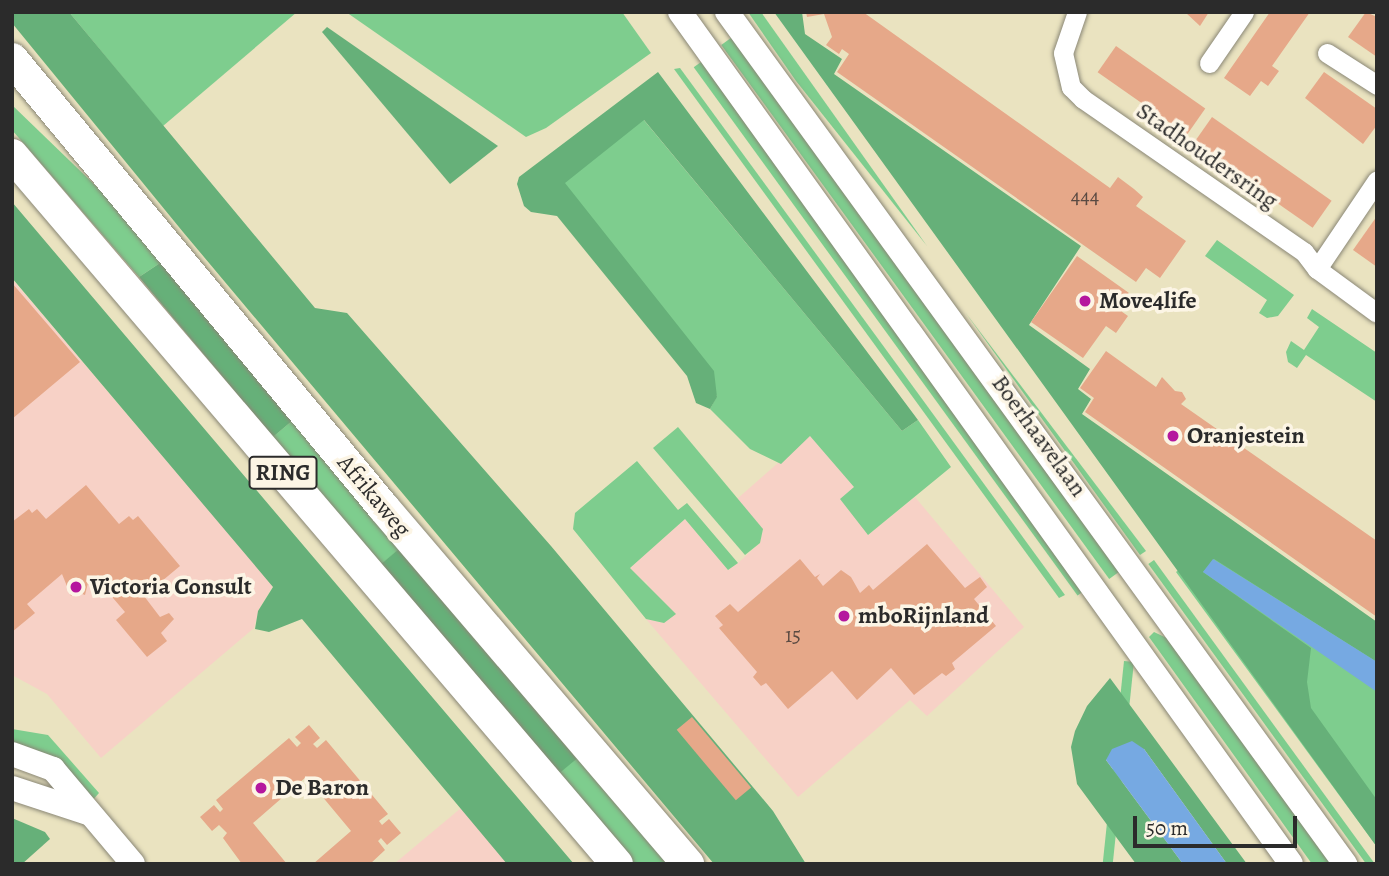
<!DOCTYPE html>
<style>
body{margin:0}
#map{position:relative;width:1389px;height:876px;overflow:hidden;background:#eae3c0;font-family:Alegreya,serif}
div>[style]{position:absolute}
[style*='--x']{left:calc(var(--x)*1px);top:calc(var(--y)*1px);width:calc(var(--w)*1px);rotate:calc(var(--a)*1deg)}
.built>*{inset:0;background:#f7d1c6}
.green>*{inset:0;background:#7ecd8e;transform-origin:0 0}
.forest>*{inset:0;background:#66b079;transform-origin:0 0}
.water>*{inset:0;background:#76a9e2}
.building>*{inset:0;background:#e6a889;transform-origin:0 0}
.roads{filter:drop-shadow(0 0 2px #8a8776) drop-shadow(0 0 2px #8a8776)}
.minor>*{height:19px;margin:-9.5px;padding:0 9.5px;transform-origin:9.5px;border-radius:9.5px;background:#fff}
.tertiary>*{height:24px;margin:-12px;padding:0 12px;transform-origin:12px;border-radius:12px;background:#fff}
.primary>*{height:32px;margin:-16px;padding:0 16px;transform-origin:16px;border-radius:16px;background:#fff}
.dots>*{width:19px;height:19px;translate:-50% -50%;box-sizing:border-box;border:4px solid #fcf5e5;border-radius:50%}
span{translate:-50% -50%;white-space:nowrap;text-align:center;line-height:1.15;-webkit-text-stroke:7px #fcf5e5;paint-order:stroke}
.number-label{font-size:21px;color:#5a4a42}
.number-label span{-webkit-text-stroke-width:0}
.shield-label span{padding:2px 5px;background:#fcf5e5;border:2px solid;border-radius:5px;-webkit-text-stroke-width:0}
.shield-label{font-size:23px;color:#2b2b2b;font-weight:700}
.street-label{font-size:24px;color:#2b2b2b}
.poi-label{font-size:24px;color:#2b2b2b;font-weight:700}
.left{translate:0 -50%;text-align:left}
.frame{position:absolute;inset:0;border:14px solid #2b2b2b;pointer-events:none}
.scale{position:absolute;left:1133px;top:816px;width:164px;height:32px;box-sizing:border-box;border:4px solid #2b2b2b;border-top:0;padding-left:9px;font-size:21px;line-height:24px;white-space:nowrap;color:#2b2b2b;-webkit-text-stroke:5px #fcf5e5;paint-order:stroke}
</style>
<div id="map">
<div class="built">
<i style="clip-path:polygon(12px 279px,273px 586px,259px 609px,254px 628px,101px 758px,47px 694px,12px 675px)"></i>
<i style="clip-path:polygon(810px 435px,854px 487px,868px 535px,915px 497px,1024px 627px,927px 716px,910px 700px,798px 797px,646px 619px,664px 623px,646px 581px,642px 584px,630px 568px,685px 519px,728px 570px,738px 563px,760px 543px,763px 530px,737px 499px)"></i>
<i style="clip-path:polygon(461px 808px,508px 864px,394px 864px)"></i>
</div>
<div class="green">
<i style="clip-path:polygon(69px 12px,297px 12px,163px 126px)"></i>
<i style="clip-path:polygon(346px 12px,622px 12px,651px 53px,546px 128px,526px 137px)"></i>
<i style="clip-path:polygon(748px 12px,761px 12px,927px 246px,796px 81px)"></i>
<i style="left:735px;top:35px;width:660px;height:17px;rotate:54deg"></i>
<i style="left:701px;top:62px;width:653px;height:9px;rotate:54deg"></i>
<i style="clip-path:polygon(680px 68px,917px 392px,1065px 595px,1059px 598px,674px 69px)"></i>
<i style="clip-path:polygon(12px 105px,128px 217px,163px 261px,139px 277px,12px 130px)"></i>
<i style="clip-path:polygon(643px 119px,902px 431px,918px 420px,951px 467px,868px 535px,840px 499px,854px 487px,810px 436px,781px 464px,750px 449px,710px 409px,717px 396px,568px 192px,564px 182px)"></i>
<i style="clip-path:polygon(1217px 240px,1294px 295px,1278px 316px,1267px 318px,1259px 313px,1267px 300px,1205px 256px)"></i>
<i style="clip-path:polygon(1312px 309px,1377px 353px,1377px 402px,1306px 355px,1297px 368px,1288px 362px,1286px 352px,1291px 341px,1304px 350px,1319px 327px,1307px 318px)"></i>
<i style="clip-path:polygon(965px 312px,1146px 551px,1140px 555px)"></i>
<i style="left:292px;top:421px;width:167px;height:25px;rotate:50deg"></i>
<i style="clip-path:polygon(678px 427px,763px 529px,760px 543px,745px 555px,653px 448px)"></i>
<i style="clip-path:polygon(637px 461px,678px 510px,687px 503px,738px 563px,728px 570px,685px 519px,630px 568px,676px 614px,664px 623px,646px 619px,573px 529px,575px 513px)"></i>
<i style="clip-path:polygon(1232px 528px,1377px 623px,1377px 847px,1176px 572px)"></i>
<i style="left:1154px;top:560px;width:374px;height:7px;rotate:54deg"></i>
<i style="clip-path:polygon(1154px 632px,1173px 641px,1333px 864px,1312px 864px,1149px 637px)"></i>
<i style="left:1124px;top:661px;width:10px;height:250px;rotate:6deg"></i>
<i style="clip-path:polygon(12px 729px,48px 735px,99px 793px,92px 801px,12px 742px)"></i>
<i style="clip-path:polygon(578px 757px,669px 864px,634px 864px,556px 773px)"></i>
</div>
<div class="forest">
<i style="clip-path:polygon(12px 12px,69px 12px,315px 308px,347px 313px,551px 546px,773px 811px,806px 864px,714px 864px,183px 232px,12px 23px)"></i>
<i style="clip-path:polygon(774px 12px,802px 12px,805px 34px,842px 59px,834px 74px,1081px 246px,1029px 325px,1090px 369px,1078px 389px,1091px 399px,1082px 414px,1377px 622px,1377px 662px,1214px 559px,1203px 572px,1311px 648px,1307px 682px,1311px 708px,1377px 800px,1377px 847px)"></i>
<i style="clip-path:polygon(327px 27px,498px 146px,450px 184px,322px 32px)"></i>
<i style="clip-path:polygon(658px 72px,918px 420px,902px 431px,644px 120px,565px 183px,714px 371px,717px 397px,710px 409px,696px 403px,687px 376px,557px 216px,531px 212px,524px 206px,517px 184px,519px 177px)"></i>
<i style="clip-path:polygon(12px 202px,179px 399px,574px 864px,507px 864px,302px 619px,269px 632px,255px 629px,258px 611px,273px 587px,12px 278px)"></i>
<i style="clip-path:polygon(163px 261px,292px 421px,273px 437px,139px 277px)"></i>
<i style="left:400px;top:548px;width:275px;height:26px;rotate:50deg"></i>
<i style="clip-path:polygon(1110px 678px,1247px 864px,1227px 864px,1144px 749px,1106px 760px,1183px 864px,1136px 864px,1077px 784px,1071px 747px,1075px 731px,1087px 706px)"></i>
<i style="clip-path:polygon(12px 818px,45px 832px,50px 839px,22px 864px,12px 864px)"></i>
</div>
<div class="water">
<i style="clip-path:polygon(1213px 559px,1377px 662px,1377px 692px,1203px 572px)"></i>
<i style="clip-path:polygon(1132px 741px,1144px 749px,1227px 864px,1183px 864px,1106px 760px,1112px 749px)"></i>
</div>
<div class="building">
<i style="clip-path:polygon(806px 12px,863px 12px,1110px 188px,1118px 177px,1134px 189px,1143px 197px,1136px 206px,1186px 241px,1160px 278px,1146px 268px,1136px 282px,837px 72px,849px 54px,842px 49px,839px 54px,826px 45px,832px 37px,824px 14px,807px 17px)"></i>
<i style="clip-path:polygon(1185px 12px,1209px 12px,1200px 26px)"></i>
<i style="clip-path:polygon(1270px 12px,1310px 12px,1272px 66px,1279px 71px,1268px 86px,1261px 81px,1250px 96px,1224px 78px)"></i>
<i style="clip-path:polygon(1366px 12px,1377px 17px,1377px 57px,1348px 37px)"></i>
<i style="left:1116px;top:46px;width:109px;height:32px;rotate:35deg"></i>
<i style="clip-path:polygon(1324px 72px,1377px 109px,1377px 125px,1363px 144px,1305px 98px)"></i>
<i style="left:1212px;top:117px;width:146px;height:33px;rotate:35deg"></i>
<i style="clip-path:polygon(1377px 216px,1377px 267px,1353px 250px)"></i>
<i style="clip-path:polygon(1077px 256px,1129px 293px,1118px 309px,1128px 316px,1116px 333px,1106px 326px,1083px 358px,1031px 322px)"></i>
<i style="clip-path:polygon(12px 283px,80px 362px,12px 419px,13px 346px)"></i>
<i style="clip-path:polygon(1106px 351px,1156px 387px,1162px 377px,1175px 391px,1182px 392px,1186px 399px,1181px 404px,1377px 541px,1377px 617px,1085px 412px,1094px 398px,1080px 388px)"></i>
<i style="clip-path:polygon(86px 485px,119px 524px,129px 516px,133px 520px,138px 516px,180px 566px,144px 596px,160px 617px,169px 613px,174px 619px,161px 633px,167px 641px,147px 657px,116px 620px,125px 612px,95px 577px,94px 583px,88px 583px,85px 595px,77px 592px,71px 596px,62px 574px,27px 604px,35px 613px,12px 632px,12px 522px,29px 509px,32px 513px,37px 509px,46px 519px)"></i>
<i style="clip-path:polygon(927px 544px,965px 588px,980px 577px,987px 587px,974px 599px,996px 626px,952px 663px,955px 669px,946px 676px,942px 673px,914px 695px,891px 668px,857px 700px,832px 671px,788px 709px,766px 683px,761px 686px,753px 677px,757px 672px,719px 628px,723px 625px,715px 616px,730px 604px,738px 612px,800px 559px,815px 577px,820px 574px,817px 578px,823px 586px,841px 570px,851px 577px,860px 593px,869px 585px,873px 590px)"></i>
<i style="left:692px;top:717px;width:92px;height:20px;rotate:50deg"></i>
<i style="clip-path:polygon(309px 725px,320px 738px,313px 744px,317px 748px,326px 740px,388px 814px,379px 821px,382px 825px,389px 819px,401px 833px,387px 845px,381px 838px,378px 841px,385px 850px,370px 864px,313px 864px,351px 831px,306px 777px,253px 823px,287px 864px,242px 864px,223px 838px,227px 833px,219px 825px,212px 831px,200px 817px,214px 805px,220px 812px,223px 809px,216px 800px,289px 738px,297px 747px,301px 743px,295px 737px)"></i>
</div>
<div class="roads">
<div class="minor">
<i style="--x:1077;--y:12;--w:43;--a:108.9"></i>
<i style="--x:1063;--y:53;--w:35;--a:77"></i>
<i style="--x:1071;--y:87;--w:17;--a:45"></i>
<i style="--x:1083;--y:99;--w:269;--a:34.7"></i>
<i style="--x:1304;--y:252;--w:21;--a:53"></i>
<i style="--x:1317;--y:269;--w:74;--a:36.3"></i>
<i style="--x:1327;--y:53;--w:59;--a:32.6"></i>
<i style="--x:1209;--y:63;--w:62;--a:-55.5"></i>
<i style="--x:1317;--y:269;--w:107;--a:-56"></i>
</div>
<div class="tertiary">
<i style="--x:680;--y:12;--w:1048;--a:54.35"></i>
<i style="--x:727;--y:12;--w:1053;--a:54.04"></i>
<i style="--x:12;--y:754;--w:44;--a:20.1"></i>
<i style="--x:53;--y:769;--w:124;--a:49.9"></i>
<i style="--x:12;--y:788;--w:80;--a:18.2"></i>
</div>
<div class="primary">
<i style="--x:12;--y:59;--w:582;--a:50.37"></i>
<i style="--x:383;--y:507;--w:470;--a:49.5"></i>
<i style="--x:12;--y:155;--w:932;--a:49.53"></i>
</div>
</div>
<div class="dots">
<i style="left:1085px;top:301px;background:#b5179e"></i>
<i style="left:1173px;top:436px;background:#b5179e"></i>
<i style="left:76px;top:587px;background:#b5179e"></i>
<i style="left:844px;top:616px;background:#b5179e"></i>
<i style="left:261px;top:788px;background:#b5179e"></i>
</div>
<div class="number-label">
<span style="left:1085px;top:196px">444</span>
<span style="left:793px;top:635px">15</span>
</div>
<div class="shield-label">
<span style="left:283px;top:473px">RING</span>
</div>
<div class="street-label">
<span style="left:1207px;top:156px;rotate:35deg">Stadhoudersring</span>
<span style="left:1039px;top:436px;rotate:54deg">Boerhaavelaan</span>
<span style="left:374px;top:496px;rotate:50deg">Afrikaweg</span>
</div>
<div class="poi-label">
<span class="left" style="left:1099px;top:301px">Move4life</span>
<span class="left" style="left:1187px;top:436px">Oranjestein</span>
<span class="left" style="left:90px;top:587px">Victoria Consult</span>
<span class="left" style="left:858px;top:616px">mboRijnland</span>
<span class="left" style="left:275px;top:788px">De Baron</span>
</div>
<div class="frame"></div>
<div class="scale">50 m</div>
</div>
